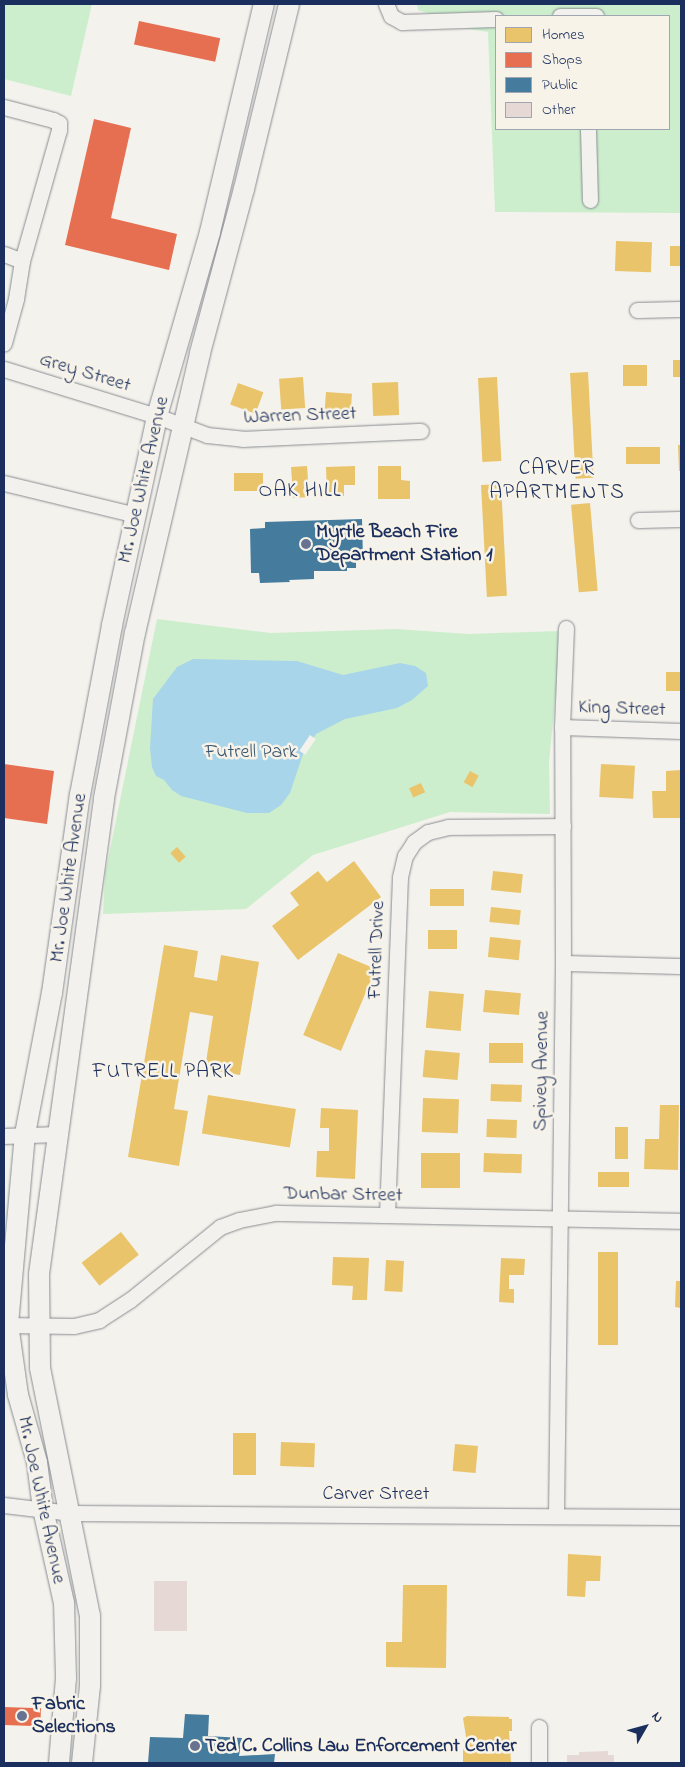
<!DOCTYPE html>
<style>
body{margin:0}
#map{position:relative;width:685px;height:1767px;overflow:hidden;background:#f4f2ec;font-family:"Indie Flower",sans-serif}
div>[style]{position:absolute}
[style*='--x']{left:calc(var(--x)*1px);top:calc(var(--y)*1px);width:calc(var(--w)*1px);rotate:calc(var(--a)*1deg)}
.green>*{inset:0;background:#cceecd}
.water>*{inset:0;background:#a8d5e9}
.pier>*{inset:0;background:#f4f2ec;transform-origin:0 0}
.homes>*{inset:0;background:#e9c46a;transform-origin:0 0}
.shops>*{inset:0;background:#e76f51;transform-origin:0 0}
.public>*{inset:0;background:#457b9d}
.building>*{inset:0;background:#e6d9d5;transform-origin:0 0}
.roads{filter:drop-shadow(0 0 1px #898c92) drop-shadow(0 0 1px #898c92)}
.street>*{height:15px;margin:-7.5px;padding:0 7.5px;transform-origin:7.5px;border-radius:7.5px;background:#f2f1ed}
.secondary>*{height:20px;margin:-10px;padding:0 10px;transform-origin:10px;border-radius:10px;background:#f2f1ed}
.dots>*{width:14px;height:14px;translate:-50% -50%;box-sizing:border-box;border:2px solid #f7f3e8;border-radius:50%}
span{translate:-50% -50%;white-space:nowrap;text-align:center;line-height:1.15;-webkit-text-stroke:5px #f7f3e8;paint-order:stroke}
.street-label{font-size:20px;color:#1b2f5e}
.poi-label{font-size:20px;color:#1b2f5e;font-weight:700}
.left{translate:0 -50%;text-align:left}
.park-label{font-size:20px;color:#38556f}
.neighbourhood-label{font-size:21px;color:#1b2f5e;letter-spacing:1px}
.frame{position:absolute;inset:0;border:5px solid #1b2f5e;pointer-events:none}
.legend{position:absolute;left:495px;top:15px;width:175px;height:115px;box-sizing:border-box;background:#f7f3e8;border:1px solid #9fa5b1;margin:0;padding:6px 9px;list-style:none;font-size:15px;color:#1b2f5e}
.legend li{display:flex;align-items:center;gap:10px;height:25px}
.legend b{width:25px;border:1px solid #9fa5b1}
.north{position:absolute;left:620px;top:1702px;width:50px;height:50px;-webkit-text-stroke:4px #f7f3e8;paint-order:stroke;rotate:52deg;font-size:14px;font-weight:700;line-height:20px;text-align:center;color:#1b2f5e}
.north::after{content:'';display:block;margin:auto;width:18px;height:22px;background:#1b2f5e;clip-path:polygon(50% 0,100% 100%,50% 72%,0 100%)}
</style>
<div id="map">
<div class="green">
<i style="clip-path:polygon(4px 4px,92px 4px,71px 96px,4px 79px)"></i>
<i style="clip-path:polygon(evenodd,417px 4px,681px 4px,681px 213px,495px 212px,488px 32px,463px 28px,461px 24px,418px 10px,417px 4px,496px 16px,669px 16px,669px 129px,496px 129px,496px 16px)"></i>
<i style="clip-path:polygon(157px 619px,271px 633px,396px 629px,469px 634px,558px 631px,560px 648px,549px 762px,550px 814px,450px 812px,313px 855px,246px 909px,103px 914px,105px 874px)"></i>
</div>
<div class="water">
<i style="clip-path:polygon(193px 659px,297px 661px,343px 675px,400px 663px,415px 666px,426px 673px,428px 686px,412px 700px,397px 708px,345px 719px,316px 734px,303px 754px,290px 793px,281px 805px,269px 813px,247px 813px,181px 796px,172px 790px,164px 780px,156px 776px,152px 767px,150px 748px,153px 699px,177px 667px)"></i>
</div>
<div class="pier">
<i style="left:310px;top:735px;width:7px;height:19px;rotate:34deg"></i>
</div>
<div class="homes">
<i style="left:616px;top:241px;width:36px;height:30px;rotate:2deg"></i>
<i style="left:670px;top:246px;width:11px;height:20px"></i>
<i style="left:673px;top:360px;width:8px;height:17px"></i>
<i style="left:623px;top:365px;width:24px;height:21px"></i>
<i style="left:588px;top:372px;width:106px;height:18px;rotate:87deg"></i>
<i style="left:303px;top:377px;width:31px;height:24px;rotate:86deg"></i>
<i style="left:497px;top:377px;width:84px;height:19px;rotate:87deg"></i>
<i style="left:398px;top:382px;width:33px;height:26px;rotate:88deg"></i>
<i style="left:238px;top:383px;width:27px;height:23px;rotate:20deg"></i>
<i style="left:326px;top:392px;width:26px;height:21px;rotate:4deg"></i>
<i style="clip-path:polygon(678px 445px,681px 445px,681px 471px,679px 471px)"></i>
<i style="left:660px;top:447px;width:17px;height:34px;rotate:90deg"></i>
<i style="left:307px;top:466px;width:31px;height:16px;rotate:86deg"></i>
<i style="clip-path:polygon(355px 466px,355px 485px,344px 485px,344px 496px,327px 497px,326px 467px)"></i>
<i style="clip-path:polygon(378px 466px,401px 466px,401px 480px,410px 481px,410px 499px,378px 499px)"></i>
<i style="left:234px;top:473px;width:29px;height:18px"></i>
<i style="left:501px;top:484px;width:112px;height:20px;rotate:87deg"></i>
<i style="left:590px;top:503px;width:88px;height:19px;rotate:85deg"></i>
<i style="left:666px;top:672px;width:15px;height:19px"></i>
<i style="left:601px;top:764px;width:34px;height:33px;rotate:3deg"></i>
<i style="clip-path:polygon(681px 770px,681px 818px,653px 818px,652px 791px,666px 791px,666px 771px)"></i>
<i style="left:470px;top:771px;width:10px;height:13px;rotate:29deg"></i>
<i style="left:421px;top:783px;width:10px;height:13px;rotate:66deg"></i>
<i style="left:177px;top:847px;width:13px;height:9px;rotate:48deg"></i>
<i style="clip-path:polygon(354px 861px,381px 897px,298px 960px,272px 926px,299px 905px,290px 893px,318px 871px,327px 882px)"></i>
<i style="left:493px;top:871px;width:30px;height:19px;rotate:6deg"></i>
<i style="left:430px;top:889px;width:34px;height:17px"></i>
<i style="left:491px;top:907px;width:30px;height:15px;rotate:6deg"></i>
<i style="left:428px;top:930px;width:29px;height:19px"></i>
<i style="left:490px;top:937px;width:31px;height:20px;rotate:6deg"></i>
<i style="clip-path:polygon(164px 945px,198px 951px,194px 977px,217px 981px,221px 955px,259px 962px,240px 1075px,205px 1069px,213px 1016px,190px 1012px,174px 1109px,188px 1111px,179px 1166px,128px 1157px)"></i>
<i style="left:338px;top:953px;width:41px;height:89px;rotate:23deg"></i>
<i style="left:485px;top:990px;width:36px;height:22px;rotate:5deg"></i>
<i style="left:429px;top:991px;width:35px;height:37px;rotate:5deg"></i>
<i style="left:489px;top:1043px;width:34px;height:20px"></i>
<i style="left:425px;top:1050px;width:35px;height:27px;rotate:5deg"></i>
<i style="left:491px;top:1084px;width:31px;height:17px;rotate:2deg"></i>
<i style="left:208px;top:1095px;width:89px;height:39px;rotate:9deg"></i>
<i style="left:423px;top:1098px;width:36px;height:34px;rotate:2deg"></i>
<i style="clip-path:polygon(660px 1105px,679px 1105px,678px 1170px,644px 1169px,645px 1139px,659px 1139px)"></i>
<i style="clip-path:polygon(321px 1108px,358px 1110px,355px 1179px,316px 1177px,317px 1151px,329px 1151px,329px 1128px,320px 1128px)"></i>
<i style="left:487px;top:1119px;width:30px;height:18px;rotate:2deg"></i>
<i style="left:615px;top:1127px;width:13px;height:32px"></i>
<i style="left:421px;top:1153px;width:39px;height:35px"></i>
<i style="left:484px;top:1153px;width:38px;height:19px;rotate:2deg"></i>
<i style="left:598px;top:1172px;width:31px;height:15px"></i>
<i style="left:121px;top:1232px;width:29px;height:50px;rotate:52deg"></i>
<i style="left:598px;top:1252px;width:20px;height:93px"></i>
<i style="clip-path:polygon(333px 1257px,369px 1258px,367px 1300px,352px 1300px,353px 1286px,332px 1285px)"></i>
<i style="clip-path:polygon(501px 1258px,525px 1259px,524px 1275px,509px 1275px,509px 1289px,514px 1289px,514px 1303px,499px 1302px)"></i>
<i style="left:386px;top:1260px;width:18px;height:31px;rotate:3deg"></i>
<i style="clip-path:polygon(676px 1281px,681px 1281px,681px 1308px,675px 1307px)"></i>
<i style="left:233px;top:1433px;width:23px;height:42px"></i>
<i style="left:281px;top:1442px;width:34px;height:24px;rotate:2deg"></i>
<i style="left:455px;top:1444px;width:23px;height:27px;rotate:5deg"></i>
<i style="clip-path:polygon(568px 1554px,601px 1556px,600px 1581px,586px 1581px,585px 1597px,567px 1596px)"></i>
<i style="clip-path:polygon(403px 1585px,447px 1585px,446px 1668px,386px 1667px,386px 1642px,402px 1642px)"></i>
<i style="clip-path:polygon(467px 1716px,509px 1717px,509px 1719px,512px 1719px,512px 1731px,509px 1731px,511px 1763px,463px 1763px,463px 1750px,467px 1743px,463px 1718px)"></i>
</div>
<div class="shops">
<i style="left:139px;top:21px;width:83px;height:24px;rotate:12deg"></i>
<i style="clip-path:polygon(94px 119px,131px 128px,111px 218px,177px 234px,169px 270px,65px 245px)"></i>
<i style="clip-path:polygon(4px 764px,54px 771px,47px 824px,4px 818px)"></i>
<i style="left:4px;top:1707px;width:37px;height:18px;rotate:2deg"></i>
</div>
<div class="public">
<i style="clip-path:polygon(362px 519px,363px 559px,356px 559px,356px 568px,347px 568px,347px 571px,314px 571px,314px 579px,289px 580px,290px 582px,260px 583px,259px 573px,251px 573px,250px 529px,265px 528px,265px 522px)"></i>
<i style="clip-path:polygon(185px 1714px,209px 1715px,208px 1736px,242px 1738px,239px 1756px,275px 1754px,274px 1763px,148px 1763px,150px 1737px,183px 1738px)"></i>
</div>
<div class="building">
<i style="left:154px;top:1581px;width:33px;height:50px"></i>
<i style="clip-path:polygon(608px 1751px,608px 1755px,614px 1755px,614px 1763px,567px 1763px,567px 1755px,579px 1755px,579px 1752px)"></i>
</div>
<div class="roads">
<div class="street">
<i style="--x:386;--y:4;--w:13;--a:67"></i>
<i style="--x:391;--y:16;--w:13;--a:29"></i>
<i style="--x:402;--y:22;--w:94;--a:-1.8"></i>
<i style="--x:560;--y:16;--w:36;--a:0"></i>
<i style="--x:4;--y:107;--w:51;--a:14.9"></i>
<i style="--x:53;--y:120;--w:7;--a:27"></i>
<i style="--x:59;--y:123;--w:7;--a:90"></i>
<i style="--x:59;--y:130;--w:136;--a:105.8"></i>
<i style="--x:22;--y:261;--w:38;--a:99"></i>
<i style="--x:16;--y:299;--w:46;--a:105.3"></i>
<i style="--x:588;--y:129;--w:71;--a:88.4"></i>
<i style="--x:4;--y:254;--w:19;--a:21"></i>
<i style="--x:637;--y:310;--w:44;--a:-1.3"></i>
<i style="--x:4;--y:369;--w:160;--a:17.1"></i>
<i style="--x:157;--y:416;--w:53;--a:20.8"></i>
<i style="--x:207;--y:435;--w:36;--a:6"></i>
<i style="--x:243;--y:439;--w:178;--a:-2.6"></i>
<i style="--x:4;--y:483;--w:136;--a:13.6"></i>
<i style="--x:638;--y:520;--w:43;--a:-1.3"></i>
<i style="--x:562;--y:727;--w:119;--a:1.9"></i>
<i style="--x:563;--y:963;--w:118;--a:1.5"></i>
<i style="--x:4;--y:1136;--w:52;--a:-2.2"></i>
<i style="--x:387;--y:1215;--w:338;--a:-87.8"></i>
<i style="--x:400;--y:877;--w:22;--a:-77"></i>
<i style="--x:405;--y:856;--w:17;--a:-57"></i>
<i style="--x:414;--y:842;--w:17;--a:-36"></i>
<i style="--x:428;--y:832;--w:21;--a:-14"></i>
<i style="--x:448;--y:827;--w:115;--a:-0.5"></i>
<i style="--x:4;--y:1325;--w:70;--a:0.8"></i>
<i style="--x:74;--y:1326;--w:26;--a:-13"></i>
<i style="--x:99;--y:1320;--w:37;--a:-33"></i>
<i style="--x:130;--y:1300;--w:116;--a:-39"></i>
<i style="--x:220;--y:1227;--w:20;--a:-20"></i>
<i style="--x:239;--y:1220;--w:38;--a:-11"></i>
<i style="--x:276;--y:1213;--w:405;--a:1.1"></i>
<i style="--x:4;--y:1505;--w:66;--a:6.9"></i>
<i style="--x:70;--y:1513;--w:611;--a:0.38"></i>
<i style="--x:556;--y:1515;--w:552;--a:-89.27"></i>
<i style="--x:563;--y:963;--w:236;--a:-90.2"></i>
<i style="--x:562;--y:727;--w:99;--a:-87.7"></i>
<i style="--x:539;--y:1763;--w:36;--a:-90"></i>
</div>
<div class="secondary">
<i style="--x:59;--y:1763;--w:85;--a:-85.3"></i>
<i style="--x:66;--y:1678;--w:75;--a:-91.5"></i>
<i style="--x:64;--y:1603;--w:96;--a:-102.6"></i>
<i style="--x:43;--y:1509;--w:47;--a:-97.3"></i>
<i style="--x:37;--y:1462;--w:70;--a:-105.8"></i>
<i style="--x:18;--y:1395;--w:72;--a:-98"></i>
<i style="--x:8;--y:1324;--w:191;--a:-84.9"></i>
<i style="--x:25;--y:1134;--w:144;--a:-79.2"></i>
<i style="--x:52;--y:993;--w:200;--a:-82"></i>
<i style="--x:80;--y:795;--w:173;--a:-79.3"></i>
<i style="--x:112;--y:625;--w:214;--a:-77.8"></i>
<i style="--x:157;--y:416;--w:191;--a:-73.9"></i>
<i style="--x:210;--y:232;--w:234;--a:-76.7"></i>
<i style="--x:82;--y:1763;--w:78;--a:-84.1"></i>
<i style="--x:90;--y:1685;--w:69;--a:-90"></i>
<i style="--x:90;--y:1616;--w:254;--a:-101.4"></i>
<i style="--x:40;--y:1367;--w:93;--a:-90.6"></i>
<i style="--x:39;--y:1274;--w:480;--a:-82.2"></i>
<i style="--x:104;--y:798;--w:168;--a:-79.4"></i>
<i style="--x:135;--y:633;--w:287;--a:-76.9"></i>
<i style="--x:200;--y:353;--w:170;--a:-75"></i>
<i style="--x:244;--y:189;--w:190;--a:-76.3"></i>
</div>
</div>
<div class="dots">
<i style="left:306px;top:544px;background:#677390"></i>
<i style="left:22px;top:1716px;background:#677390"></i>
<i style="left:195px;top:1746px;background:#677390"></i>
</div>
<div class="street-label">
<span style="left:85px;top:373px;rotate:17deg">Grey Street</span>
<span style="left:300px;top:416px;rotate:-2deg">Warren Street</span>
<span style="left:144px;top:480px;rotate:-77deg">Mr. Joe White Avenue</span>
<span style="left:622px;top:709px;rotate:2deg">King Street</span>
<span style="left:69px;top:878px;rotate:-82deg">Mr. Joe White Avenue</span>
<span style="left:377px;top:950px;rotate:-88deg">Futrell Drive</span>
<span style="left:542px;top:1071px;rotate:-89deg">Spivey Avenue</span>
<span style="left:343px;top:1195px;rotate:1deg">Dunbar Street</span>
<span style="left:376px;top:1494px">Carver Street</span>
<span style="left:41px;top:1500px;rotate:78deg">Mr. Joe White Avenue</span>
</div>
<div class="poi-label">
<span class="left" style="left:316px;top:544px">Myrtle Beach Fire<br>Department Station 1</span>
<span class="left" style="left:32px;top:1716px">Fabric<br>Selections</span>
<span class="left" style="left:205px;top:1746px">Ted C. Collins Law Enforcement Center</span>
</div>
<div class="park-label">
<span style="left:251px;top:752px">Futrell Park</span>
</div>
<div class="neighbourhood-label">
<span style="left:557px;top:481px">CARVER<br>APARTMENTS</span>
<span style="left:300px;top:491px">OAK HILL</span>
<span style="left:163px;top:1072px">FUTRELL PARK</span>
</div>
<div class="frame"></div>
<ul class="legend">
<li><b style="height:14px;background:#e9c46a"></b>Homes</li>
<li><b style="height:14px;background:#e76f51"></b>Shops</li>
<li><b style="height:14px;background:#457b9d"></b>Public</li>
<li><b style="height:14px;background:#e6d9d5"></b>Other</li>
</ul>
<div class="north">N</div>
</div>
